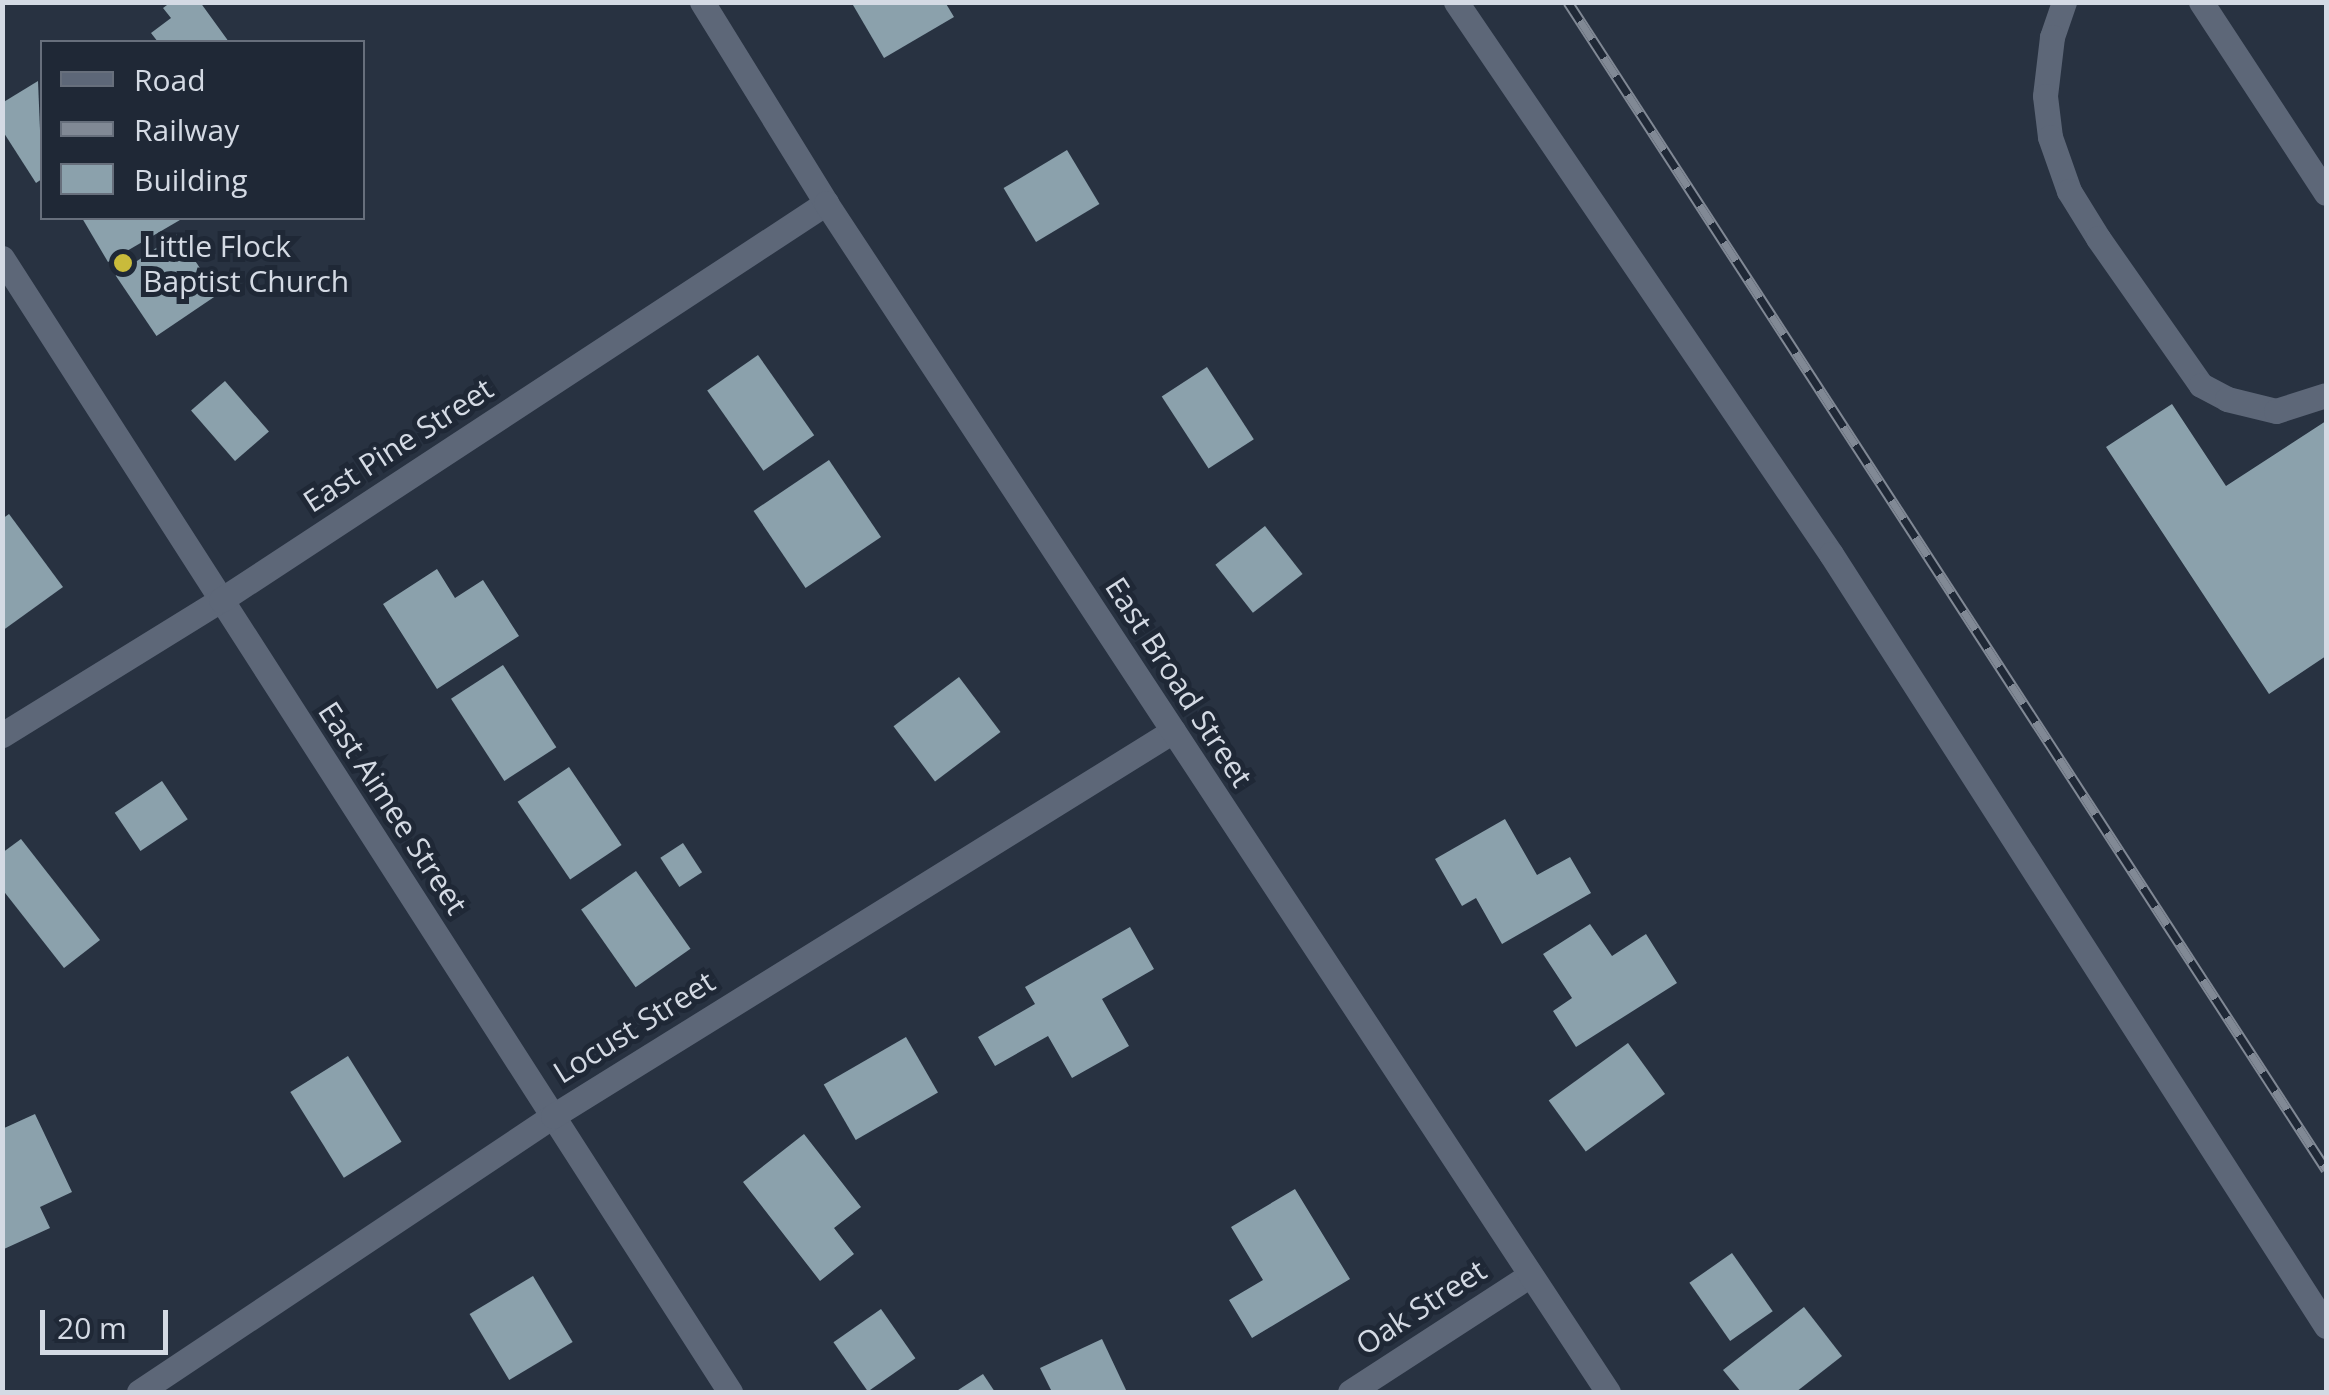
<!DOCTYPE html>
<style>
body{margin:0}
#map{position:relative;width:2329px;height:1395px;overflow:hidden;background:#283241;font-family:"Open Sans",sans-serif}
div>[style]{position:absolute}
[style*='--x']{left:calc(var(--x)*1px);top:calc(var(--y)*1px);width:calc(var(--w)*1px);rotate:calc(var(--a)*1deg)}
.building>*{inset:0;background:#8ba1ac;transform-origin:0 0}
.lane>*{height:25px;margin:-12.5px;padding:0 12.5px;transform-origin:12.5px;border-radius:12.5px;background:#5d6778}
.street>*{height:25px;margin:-12.5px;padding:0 12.5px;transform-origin:12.5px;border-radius:12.5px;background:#5d6778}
.secondary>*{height:25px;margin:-12.5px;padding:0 12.5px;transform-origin:12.5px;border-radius:12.5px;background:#5d6778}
.rail>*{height:11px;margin-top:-5.5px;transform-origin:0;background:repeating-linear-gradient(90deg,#1f2836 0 22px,#818995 0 44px);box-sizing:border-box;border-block:2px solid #818995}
.dots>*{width:28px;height:28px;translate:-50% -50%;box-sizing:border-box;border:5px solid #1f2836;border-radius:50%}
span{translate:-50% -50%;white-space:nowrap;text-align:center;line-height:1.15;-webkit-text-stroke:10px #1f2836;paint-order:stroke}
.poi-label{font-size:30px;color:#d4dae4}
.left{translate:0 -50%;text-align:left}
.street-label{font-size:30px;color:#d4dae4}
.frame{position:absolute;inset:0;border:5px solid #d4dae4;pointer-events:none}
.legend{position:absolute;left:40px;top:40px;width:325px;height:180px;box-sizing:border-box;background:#1f2836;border:2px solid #676f7c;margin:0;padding:12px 18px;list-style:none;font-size:30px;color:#d4dae4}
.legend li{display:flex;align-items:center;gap:20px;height:50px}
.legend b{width:50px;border:2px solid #676f7c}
.scale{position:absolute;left:40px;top:1310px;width:128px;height:45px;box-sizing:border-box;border:5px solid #d4dae4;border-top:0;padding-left:12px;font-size:30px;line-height:35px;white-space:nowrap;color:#d4dae4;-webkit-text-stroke:8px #1f2836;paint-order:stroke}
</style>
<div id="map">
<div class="building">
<i style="clip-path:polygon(171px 2px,200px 2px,229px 42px,158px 42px,151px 33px,171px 18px,163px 8px)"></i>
<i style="clip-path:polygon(945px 2px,954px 17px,884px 58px,853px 5px)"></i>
<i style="clip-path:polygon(38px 81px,42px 179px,36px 183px,2px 130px,2px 103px)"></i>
<i style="left:1067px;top:150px;width:63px;height:74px;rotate:59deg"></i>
<i style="clip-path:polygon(82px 218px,178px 218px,180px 220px,108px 262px)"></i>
<i style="left:177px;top:234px;width:73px;height:74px;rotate:56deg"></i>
<i style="left:758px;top:355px;width:98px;height:62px;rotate:55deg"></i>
<i style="left:1207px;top:367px;width:86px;height:54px;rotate:57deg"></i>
<i style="left:225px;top:381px;width:67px;height:45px;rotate:49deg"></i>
<i style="clip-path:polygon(2172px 404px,2226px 486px,2326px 421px,2326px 656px,2269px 694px,2106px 447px)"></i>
<i style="left:829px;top:460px;width:93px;height:91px;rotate:56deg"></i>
<i style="clip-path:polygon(9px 514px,63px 587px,2px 631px,2px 519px)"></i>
<i style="left:1265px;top:526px;width:61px;height:63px;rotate:52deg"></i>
<i style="clip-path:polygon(437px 569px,455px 598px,483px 580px,519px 636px,437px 689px,383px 604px)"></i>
<i style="left:503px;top:665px;width:98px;height:62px;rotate:57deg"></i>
<i style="left:959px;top:677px;width:69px;height:82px;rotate:53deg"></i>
<i style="left:569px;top:767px;width:94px;height:62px;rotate:56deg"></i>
<i style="left:162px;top:781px;width:46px;height:57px;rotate:56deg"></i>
<i style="clip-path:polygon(1505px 819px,1537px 875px,1570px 857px,1591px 893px,1502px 944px,1476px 898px,1462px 906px,1435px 859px)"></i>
<i style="clip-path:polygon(21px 839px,100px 940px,64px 968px,2px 889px,2px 853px)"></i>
<i style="left:683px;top:843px;width:35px;height:27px;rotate:57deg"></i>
<i style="left:636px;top:871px;width:95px;height:67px;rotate:55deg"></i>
<i style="clip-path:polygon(1590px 924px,1612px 956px,1646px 934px,1677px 983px,1576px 1047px,1553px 1011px,1572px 998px,1543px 954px)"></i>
<i style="clip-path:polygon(1130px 927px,1154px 969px,1102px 999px,1129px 1046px,1072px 1078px,1048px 1036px,995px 1066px,978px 1037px,1035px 1004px,1025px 987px)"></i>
<i style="left:906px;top:1037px;width:64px;height:95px;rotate:60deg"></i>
<i style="left:1628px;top:1043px;width:63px;height:98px;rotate:54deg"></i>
<i style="left:348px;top:1056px;width:101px;height:68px;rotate:58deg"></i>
<i style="clip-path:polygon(35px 1114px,72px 1192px,40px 1207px,50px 1228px,4px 1249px,2px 1129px)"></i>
<i style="clip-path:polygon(804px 1134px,861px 1207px,834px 1228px,854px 1254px,820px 1281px,743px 1182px)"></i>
<i style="clip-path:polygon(1295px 1189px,1350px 1279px,1252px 1338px,1229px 1300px,1263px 1280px,1231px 1227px)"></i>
<i style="left:1732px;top:1253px;width:71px;height:52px;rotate:55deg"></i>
<i style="left:533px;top:1276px;width:77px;height:74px;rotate:59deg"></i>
<i style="clip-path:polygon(1804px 1307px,1842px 1356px,1796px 1392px,1741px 1392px,1723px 1370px)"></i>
<i style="left:881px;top:1309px;width:60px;height:58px;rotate:55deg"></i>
<i style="clip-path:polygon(1102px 1339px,1127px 1392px,1052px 1392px,1040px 1368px)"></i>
<i style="clip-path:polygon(983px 1374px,995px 1392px,955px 1392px)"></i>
</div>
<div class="lane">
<i style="--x:1456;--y:2;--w:667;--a:55.81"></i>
<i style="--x:1831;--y:554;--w:917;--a:57.33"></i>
<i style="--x:2064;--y:2;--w:37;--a:109"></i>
<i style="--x:2052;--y:37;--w:59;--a:96.8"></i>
<i style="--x:2045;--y:96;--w:41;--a:83"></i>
<i style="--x:2050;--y:137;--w:57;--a:70.6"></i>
<i style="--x:2069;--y:191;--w:55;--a:58.3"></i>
<i style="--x:2098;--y:238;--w:179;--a:55"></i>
<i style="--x:2201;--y:385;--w:30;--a:28"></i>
<i style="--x:2227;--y:399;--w:50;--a:13.8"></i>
<i style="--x:2276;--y:411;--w:52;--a:-17.7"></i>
</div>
<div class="street">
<i style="--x:2201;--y:2;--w:228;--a:56.8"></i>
<i style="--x:2;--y:258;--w:1348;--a:57.3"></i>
<i style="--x:2;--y:735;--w:257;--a:-31.7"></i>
<i style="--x:221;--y:600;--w:724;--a:-33.27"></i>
<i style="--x:139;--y:1392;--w:498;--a:-33.7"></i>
<i style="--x:553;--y:1116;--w:730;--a:-31.84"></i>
<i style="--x:1350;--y:1392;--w:211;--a:-33"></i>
</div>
<div class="secondary">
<i style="--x:702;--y:2;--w:236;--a:58.3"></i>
<i style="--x:826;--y:203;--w:1423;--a:56.67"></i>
</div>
<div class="rail">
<i style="--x:1568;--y:2;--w:1392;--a:57"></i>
</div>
<div class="dots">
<i style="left:123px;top:263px;background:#c9bb3b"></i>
</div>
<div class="poi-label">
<span class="left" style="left:143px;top:263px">Little Flock<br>Baptist Church</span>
</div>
<div class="street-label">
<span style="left:398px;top:445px;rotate:-33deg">East Pine Street</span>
<span style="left:1179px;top:682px;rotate:57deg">East Broad Street</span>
<span style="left:393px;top:808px;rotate:57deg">East Aimee Street</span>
<span style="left:634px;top:1027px;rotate:-32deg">Locust Street</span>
<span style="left:1421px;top:1307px;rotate:-33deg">Oak Street</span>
</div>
<div class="frame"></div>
<ul class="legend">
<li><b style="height:12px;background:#5d6778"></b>Road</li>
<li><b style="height:12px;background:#818995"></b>Railway</li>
<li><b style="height:28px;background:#8ba1ac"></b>Building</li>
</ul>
<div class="scale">20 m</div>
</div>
